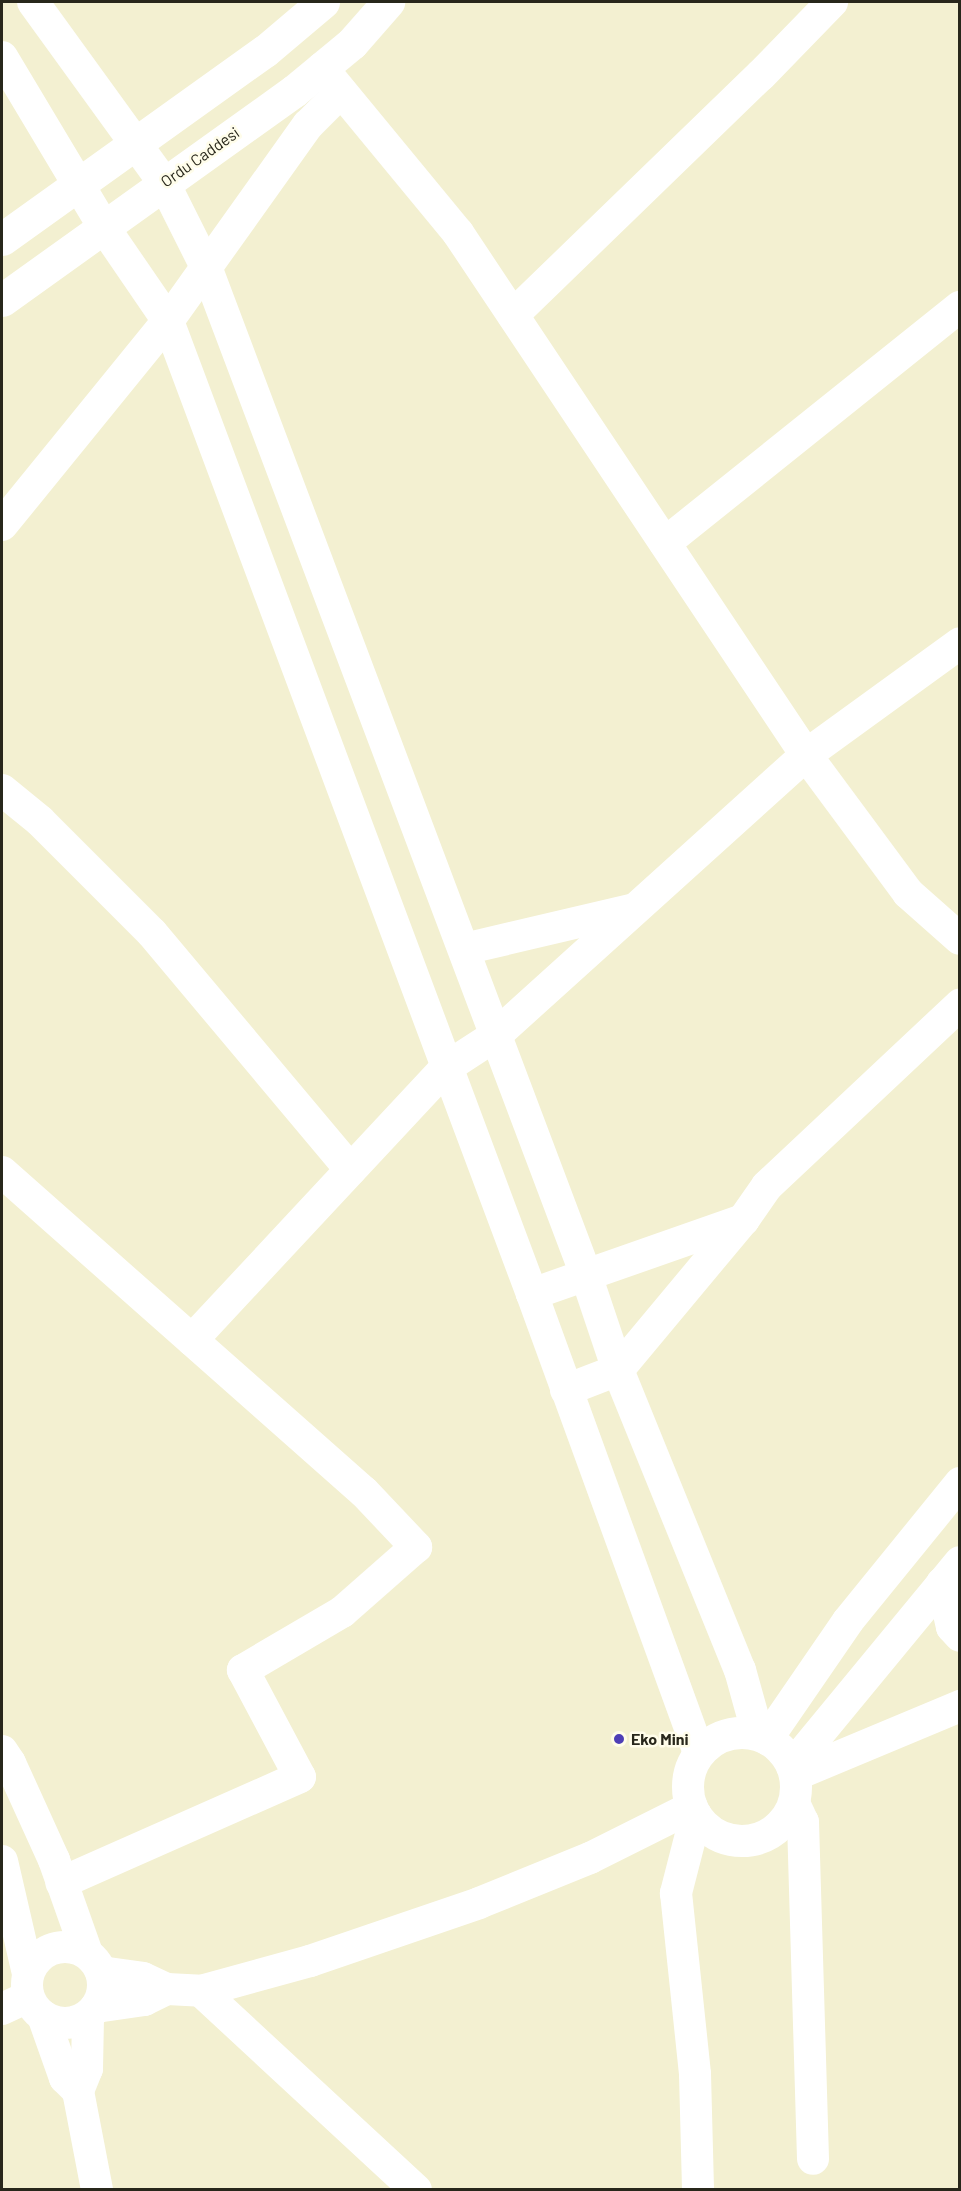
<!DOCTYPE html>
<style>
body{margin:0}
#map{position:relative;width:961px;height:2191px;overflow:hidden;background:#f3f0d1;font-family:Barlow,sans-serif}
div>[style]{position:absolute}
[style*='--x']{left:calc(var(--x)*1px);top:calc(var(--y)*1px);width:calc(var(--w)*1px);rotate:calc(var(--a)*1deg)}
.street>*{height:32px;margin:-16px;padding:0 16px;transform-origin:16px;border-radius:16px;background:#fff}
.street>.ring{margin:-16px;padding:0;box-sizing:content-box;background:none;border:32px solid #fff;border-radius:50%}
.secondary>*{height:33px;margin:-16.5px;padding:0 16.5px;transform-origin:16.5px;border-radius:16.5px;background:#fff}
.dots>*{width:16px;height:16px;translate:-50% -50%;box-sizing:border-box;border:3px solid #fffdea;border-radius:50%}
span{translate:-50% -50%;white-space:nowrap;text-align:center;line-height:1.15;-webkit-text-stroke:5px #fffdea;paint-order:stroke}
.street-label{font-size:16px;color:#28271b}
.poi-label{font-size:16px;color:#28271b;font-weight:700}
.left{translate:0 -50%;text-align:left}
.frame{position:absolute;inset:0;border:3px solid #28271b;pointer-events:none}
</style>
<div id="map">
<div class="street">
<i style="--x:33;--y:2;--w:223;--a:54.1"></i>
<i style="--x:164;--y:183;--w:94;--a:63.4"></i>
<i style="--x:206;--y:267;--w:1077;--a:69.34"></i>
<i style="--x:586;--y:1275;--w:100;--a:71.4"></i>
<i style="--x:618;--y:1370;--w:324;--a:67.9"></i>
<i style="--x:740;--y:1670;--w:67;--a:74.5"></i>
<i style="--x:2;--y:57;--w:197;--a:59.1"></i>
<i style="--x:103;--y:226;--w:115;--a:55.6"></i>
<i style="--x:168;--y:321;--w:1039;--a:69.49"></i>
<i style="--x:532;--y:1294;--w:489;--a:70"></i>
<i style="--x:322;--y:68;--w:214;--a:50.5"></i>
<i style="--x:458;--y:233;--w:627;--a:56.31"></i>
<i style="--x:806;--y:755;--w:172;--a:53.5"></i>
<i style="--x:908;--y:893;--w:69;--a:41.5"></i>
<i style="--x:513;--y:315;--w:345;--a:-44.1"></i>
<i style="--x:761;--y:75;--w:102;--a:-45.8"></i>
<i style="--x:2;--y:525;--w:263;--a:-50.9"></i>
<i style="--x:168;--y:321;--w:241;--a:-54.5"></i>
<i style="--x:308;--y:125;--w:47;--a:-45"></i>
<i style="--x:665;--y:543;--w:378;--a:-38.7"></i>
<i style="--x:2;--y:790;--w:49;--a:39.2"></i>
<i style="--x:40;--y:821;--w:158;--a:45"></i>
<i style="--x:152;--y:933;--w:309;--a:50"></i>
<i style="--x:464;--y:949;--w:175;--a:-13.2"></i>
<i style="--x:2;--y:1172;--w:483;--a:41.5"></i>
<i style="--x:364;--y:1492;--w:76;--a:46.6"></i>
<i style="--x:416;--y:1547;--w:98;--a:138.7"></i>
<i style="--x:342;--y:1612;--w:115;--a:149.6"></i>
<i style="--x:243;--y:1670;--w:121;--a:62"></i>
<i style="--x:300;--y:1777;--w:261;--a:156.1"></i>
<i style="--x:532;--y:1294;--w:224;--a:-19.3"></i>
<i style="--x:192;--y:1340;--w:374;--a:-47"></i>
<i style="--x:447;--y:1067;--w:59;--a:-33.1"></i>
<i style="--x:496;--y:1035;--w:418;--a:-42.1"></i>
<i style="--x:806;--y:755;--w:190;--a:-36"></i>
<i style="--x:566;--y:1390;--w:56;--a:-21"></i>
<i style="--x:618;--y:1370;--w:197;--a:-50.2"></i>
<i style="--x:744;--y:1219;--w:40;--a:-55.1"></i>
<i style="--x:767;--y:1186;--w:265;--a:-43.2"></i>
<i style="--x:942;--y:1583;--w:45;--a:77.2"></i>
<i style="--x:952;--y:1627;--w:12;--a:48"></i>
<i class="ring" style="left:688px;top:1733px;width:76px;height:76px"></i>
<i style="--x:767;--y:1739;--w:143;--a:-55.5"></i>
<i style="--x:848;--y:1621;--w:178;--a:-50.9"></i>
<i style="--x:2;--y:1751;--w:14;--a:56"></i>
<i style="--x:10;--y:1763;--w:107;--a:65.6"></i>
<i style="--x:54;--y:1860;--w:99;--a:70.5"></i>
<i style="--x:792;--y:1766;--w:264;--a:-50.5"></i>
<i style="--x:795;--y:1775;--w:179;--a:-22.7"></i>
<i style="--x:794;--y:1803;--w:21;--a:65"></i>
<i style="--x:803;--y:1822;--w:337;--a:88.3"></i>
<i style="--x:696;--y:1815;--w:81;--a:104.4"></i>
<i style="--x:676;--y:1893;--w:182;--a:84"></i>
<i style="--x:695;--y:2074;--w:116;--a:88.5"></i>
<i style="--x:2;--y:1861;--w:116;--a:77"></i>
<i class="ring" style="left:27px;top:1947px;width:44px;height:44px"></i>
<i style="--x:101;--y:1972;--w:42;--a:8.1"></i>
<i style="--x:143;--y:1978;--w:26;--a:25"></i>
<i style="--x:167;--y:1989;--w:34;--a:3"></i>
<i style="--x:201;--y:1991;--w:113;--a:-15.4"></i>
<i style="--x:310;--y:1961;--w:179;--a:-18.9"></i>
<i style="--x:479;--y:1903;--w:120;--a:-22.1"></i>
<i style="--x:590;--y:1858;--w:114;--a:-26.6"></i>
<i style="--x:201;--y:1991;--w:293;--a:42.8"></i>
<i style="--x:96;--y:2007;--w:49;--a:-8.3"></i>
<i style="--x:144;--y:2000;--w:25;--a:-26"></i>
<i style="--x:2;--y:2009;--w:29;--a:-25"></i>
<i style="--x:43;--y:2016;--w:66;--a:70.5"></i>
<i style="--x:65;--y:2078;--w:18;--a:45"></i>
<i style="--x:78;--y:2091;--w:101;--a:79.1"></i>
<i style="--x:78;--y:2091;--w:24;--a:-68"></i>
<i style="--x:87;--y:2069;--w:53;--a:-88.9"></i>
</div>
<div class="secondary">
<i style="--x:2;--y:239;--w:323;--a:-35.6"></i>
<i style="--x:265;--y:51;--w:76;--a:-40.2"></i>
<i style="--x:2;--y:300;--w:359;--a:-35.6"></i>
<i style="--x:294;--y:91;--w:75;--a:-39.6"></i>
<i style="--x:352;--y:43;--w:55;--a:-48.7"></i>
</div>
<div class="dots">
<i style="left:619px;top:1739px;background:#4e3fb6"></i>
</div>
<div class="street-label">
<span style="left:200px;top:157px;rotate:-35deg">Ordu Caddesi</span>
</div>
<div class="poi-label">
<span class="left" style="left:631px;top:1739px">Eko Mini</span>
</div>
<div class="frame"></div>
</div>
